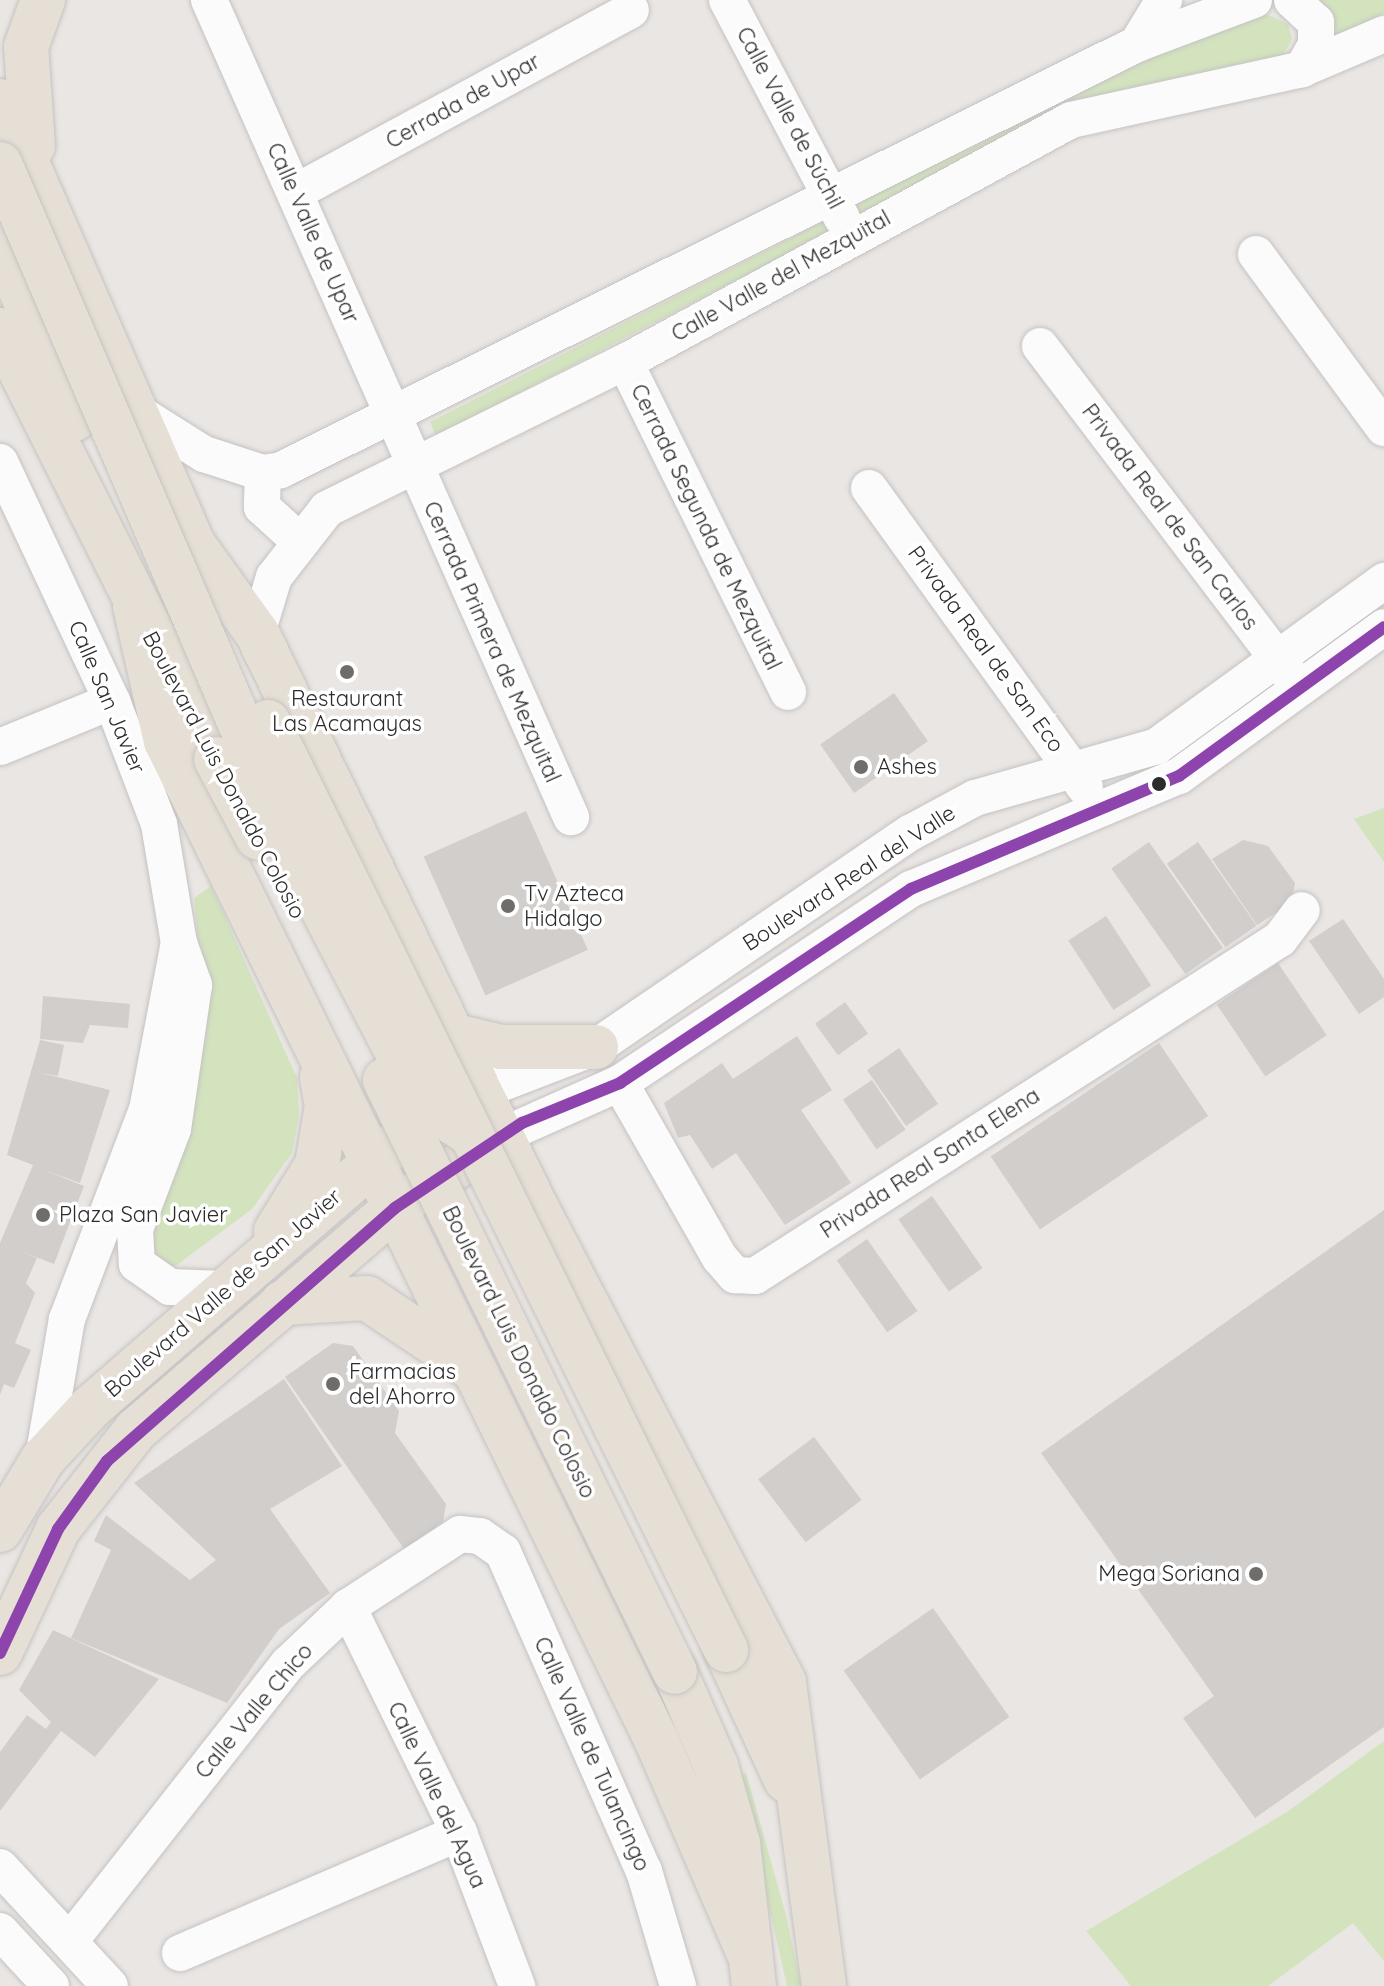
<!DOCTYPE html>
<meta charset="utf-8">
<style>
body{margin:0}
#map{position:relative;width:1384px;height:1986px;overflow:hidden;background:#eae6e3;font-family:Quicksand,sans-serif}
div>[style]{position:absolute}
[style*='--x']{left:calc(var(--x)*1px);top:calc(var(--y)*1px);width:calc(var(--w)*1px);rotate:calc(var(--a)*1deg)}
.green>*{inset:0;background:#d3e3be}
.building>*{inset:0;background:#d1cecc;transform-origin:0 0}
.roads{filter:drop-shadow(0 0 2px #c4c3c3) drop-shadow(0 0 2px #c4c3c3)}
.minor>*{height:36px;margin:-18px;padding:0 18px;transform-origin:18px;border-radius:18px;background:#fcfbfb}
.major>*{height:44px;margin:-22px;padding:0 22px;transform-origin:22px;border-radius:22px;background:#e6dfd6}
.bridges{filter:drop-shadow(0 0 2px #c6c4c2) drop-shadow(0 0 2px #c6c4c2)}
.major-bridge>*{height:44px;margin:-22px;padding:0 22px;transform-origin:22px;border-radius:22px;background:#e6dfd6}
.bus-1>*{height:12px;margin:-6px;padding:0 6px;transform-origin:6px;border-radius:6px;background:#8e44ad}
.dots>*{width:22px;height:22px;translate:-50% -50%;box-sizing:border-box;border:4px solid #fff;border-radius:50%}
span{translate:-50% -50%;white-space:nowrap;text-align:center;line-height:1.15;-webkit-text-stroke:7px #fff;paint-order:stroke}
.street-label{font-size:22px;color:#2c2c2c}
.poi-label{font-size:22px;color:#2c2c2c}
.left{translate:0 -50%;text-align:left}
.right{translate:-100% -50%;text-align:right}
</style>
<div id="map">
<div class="green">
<i style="clip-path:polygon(1313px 0,1384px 0,1384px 13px,1324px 46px)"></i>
<i style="clip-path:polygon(1253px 8px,1288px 24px,1292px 39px,1283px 56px,855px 217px,853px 205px)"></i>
<i style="clip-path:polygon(828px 219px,837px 228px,436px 436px,430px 422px)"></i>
<i style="clip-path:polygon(1384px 808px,1384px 862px,1354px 819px)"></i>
<i style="clip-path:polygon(211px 886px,297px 1078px,299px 1116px,292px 1153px,252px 1209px,170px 1270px,152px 1267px,149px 1197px,204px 1006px,194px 898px)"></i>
<i style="clip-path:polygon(1384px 1741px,1384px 1961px,1353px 1923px,1268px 1986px,1131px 1986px,1086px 1931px,1287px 1812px)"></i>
<i style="clip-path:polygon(746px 1773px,786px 1915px,801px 1986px,787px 1986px,739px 1775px)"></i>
</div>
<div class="building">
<i style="left:894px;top:693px;width:59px;height:90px;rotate:55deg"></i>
<i style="left:526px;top:811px;width:152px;height:112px;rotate:66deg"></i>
<i style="clip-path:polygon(1243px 840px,1268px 846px,1295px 883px,1291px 903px,1257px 925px,1212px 859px)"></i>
<i style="left:1149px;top:842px;width:129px;height:46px;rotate:55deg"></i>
<i style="left:1198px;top:842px;width:102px;height:38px;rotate:55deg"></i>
<i style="left:1106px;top:916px;width:83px;height:45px;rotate:57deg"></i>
<i style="clip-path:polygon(1343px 919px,1384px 979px,1384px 997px,1359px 1014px,1309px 941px)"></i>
<i style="left:1278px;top:963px;width:87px;height:74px;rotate:56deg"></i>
<i style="clip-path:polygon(43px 996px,130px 1004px,128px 1028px,90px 1025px,83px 1043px,40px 1039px)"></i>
<i style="left:845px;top:1002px;width:39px;height:37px;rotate:54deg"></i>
<i style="clip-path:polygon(797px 1036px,832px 1090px,801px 1110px,851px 1183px,785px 1225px,736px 1153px,712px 1169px,690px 1135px,678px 1138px,664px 1103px,722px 1063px,733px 1079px)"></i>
<i style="clip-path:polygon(40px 1040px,64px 1045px,58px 1076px,41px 1073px,110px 1090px,80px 1183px,41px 1169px,84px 1186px,54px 1264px,15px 1249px,37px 1258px,26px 1283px,35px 1293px,15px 1343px,31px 1350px,14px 1388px,4px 1384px,0 1395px,0 1243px,33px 1165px,7px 1155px)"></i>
<i style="left:1159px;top:1043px;width:88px;height:203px;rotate:56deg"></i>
<i style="left:899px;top:1048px;width:68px;height:39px;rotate:55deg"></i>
<i style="left:872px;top:1080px;width:60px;height:35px;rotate:56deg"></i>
<i style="left:932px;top:1196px;width:88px;height:41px;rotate:55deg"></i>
<i style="clip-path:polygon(1384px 1210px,1384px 1727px,1255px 1818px,1183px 1718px,1214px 1696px,1041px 1453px)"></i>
<i style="left:867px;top:1239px;width:88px;height:37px;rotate:55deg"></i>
<i style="clip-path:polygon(333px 1343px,353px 1346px,399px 1411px,395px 1433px,446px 1504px,443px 1522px,404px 1549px,285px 1377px)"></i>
<i style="clip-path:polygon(284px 1379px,342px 1466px,270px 1509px,330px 1593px,279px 1629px,227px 1703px,71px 1638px,111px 1550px,94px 1541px,106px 1515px,190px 1580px,216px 1560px,134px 1483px)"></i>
<i style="left:814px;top:1437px;width:79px;height:70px;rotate:53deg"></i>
<i style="left:933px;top:1608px;width:133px;height:109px;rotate:55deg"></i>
<i style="clip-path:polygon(53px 1630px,159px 1679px,95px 1757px,61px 1731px,0 1811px,0 1752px,27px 1715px,46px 1729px,51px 1722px,19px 1690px)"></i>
</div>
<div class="roads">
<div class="minor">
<i style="--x:209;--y:0;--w:894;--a:66.1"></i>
<i style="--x:727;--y:0;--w:246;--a:62.2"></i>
<i style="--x:1292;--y:0;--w:33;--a:43"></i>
<i style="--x:1316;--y:22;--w:23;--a:90"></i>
<i style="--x:1316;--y:45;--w:28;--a:120"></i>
<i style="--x:1137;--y:44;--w:125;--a:-20.6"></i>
<i style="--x:296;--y:192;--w:381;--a:-28.5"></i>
<i style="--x:1256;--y:254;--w:216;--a:53.7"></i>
<i style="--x:1040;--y:346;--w:417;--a:52.8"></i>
<i style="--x:625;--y:362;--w:368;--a:63.7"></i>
<i style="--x:134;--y:410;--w:83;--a:32.2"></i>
<i style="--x:204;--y:454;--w:62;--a:17.9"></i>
<i style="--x:263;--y:473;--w:18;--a:-9"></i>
<i style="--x:281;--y:470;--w:956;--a:-26.46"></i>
<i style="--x:1137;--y:44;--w:52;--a:-58.5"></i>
<i style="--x:0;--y:462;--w:264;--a:64.9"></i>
<i style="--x:112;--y:701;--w:132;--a:69.1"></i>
<i style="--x:159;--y:824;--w:121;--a:80.5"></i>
<i style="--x:179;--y:943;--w:45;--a:70.3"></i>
<i style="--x:194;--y:985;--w:146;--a:98.3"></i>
<i style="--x:173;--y:1129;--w:107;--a:110.8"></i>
<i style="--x:135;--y:1229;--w:35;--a:87"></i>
<i style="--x:137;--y:1264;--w:40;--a:34.9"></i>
<i style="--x:170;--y:1287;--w:55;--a:2.1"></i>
<i style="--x:263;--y:473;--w:34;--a:92"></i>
<i style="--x:262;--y:507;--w:47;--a:42.4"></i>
<i style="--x:869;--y:488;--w:369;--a:54.2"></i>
<i style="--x:257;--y:633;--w:59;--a:-73.1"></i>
<i style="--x:274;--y:577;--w:86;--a:-52.1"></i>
<i style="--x:327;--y:509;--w:332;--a:-26.3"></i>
<i style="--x:625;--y:362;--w:507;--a:-28.48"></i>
<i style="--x:1071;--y:120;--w:237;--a:-12.4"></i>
<i style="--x:1302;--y:69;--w:89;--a:-23.1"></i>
<i style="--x:0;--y:747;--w:121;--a:-22.3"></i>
<i style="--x:620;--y:1083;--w:202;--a:60.3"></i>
<i style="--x:720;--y:1258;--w:23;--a:49"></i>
<i style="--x:735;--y:1275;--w:20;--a:3"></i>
<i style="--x:755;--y:1276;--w:624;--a:-32.7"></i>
<i style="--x:1280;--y:939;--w:36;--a:-53"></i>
<i style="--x:479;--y:1092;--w:125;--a:-21"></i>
<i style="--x:596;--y:1047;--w:380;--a:-34.3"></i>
<i style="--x:910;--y:833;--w:74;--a:-28.3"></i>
<i style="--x:975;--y:798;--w:189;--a:-15.9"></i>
<i style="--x:1157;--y:746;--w:281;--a:-36"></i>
<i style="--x:501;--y:1136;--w:130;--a:-24"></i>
<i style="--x:620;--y:1083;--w:350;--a:-33.7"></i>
<i style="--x:911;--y:889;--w:291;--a:-22.9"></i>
<i style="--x:1179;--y:776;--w:253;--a:-36"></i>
<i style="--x:43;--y:1459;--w:142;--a:-80.3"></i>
<i style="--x:67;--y:1319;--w:224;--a:-69.1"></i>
<i style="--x:147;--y:1110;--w:170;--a:-79.2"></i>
<i style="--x:348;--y:1607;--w:252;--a:63.8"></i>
<i style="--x:459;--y:1833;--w:164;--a:69.2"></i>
<i style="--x:0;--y:1867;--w:162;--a:47.3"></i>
<i style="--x:0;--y:1931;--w:75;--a:47.2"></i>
<i style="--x:70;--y:1941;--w:352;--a:-51.8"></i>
<i style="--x:288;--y:1664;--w:83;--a:-43.5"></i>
<i style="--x:348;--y:1607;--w:134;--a:-33.1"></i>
<i style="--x:460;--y:1534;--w:20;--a:6"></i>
<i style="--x:480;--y:1536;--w:28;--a:35"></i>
<i style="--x:503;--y:1552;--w:349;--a:66.2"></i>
<i style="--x:644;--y:1871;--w:120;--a:73.5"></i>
<i style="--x:180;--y:1953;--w:304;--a:-23.3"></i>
</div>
<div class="major">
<i style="--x:0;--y:101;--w:511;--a:66.45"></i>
<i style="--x:33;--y:146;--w:99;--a:-94"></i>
<i style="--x:26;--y:47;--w:50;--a:-70.1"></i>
<i style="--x:0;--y:240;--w:194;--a:67.5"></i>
<i style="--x:0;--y:330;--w:480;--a:63.3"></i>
<i style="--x:193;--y:544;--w:110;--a:54.3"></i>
<i style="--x:257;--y:633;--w:636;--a:64.08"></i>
<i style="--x:535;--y:1205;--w:538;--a:62.43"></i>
<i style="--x:784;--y:1682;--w:307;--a:82.5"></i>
<i style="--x:135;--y:606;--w:139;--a:77.1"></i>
<i style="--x:166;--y:741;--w:1114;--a:63.85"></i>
<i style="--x:657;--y:1741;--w:229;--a:66.6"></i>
<i style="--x:452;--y:1035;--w:50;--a:13.8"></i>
<i style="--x:501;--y:1047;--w:95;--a:0"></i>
<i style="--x:276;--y:1231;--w:78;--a:-58.2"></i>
<i style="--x:317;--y:1165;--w:60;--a:-80.4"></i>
<i style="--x:327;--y:1106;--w:29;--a:-100"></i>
<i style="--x:282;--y:1303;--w:85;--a:-3.4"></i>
<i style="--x:367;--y:1298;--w:124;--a:33.8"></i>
<i style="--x:0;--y:1530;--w:83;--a:-58.8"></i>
<i style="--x:43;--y:1459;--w:69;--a:-47.3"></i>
<i style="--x:90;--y:1408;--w:400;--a:-40.9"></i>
<i style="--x:726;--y:1650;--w:143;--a:65.2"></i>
<i style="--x:0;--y:1653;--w:137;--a:-64.9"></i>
<i style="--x:58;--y:1529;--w:126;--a:-51.8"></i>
<i style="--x:136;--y:1430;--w:341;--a:-40.6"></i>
<i style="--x:395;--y:1208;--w:128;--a:-34.2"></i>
<i style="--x:675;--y:1672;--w:103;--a:66.4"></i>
<i style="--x:716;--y:1766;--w:80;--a:74.1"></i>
<i style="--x:738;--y:1843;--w:144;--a:83.6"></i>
</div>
</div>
<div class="bridges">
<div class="major-bridge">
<i style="--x:0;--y:164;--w:771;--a:66.79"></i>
<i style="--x:304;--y:873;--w:260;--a:62.5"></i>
<i style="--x:424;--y:1104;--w:56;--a:32.6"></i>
<i style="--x:268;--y:722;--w:1035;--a:63.73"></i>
<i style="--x:216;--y:759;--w:89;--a:62"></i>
<i style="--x:385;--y:1080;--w:659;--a:63.9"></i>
</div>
</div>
<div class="bus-1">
<i style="--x:0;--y:1653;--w:137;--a:-64.9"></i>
<i style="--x:58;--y:1529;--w:84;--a:-54.2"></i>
<i style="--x:107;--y:1461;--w:383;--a:-41.3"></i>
<i style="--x:395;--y:1208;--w:153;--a:-33.8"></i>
<i style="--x:522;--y:1123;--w:106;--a:-22.2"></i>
<i style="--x:620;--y:1083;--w:350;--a:-33.7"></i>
<i style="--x:911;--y:889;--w:291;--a:-22.9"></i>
<i style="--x:1179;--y:776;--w:253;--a:-36"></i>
</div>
<div class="dots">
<i style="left:347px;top:672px;background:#6e6d6c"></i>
<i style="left:861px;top:767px;background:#6e6d6c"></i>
<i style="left:1159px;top:784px;background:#2c2c2c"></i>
<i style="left:508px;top:906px;background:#6e6d6c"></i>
<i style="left:43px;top:1215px;background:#6e6d6c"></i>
<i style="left:333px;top:1384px;background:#6e6d6c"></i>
<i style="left:1256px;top:1574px;background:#6e6d6c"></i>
</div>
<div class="street-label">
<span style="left:463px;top:101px;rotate:-29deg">Cerrada de Upar</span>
<span style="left:790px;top:118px;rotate:62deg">Calle Valle de Súchil</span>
<span style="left:313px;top:233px;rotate:66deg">Calle Valle de Upar</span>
<span style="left:781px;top:276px;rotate:-29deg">Calle Valle del Mezquital</span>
<span style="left:1170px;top:517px;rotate:53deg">Privada Real de San Carlos</span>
<span style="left:706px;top:527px;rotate:64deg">Cerrada Segunda de Mezquital</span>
<span style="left:492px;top:642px;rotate:66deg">Cerrada Primera de Mezquital</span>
<span style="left:986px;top:649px;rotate:54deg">Privada Real de San Eco</span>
<span style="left:107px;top:697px;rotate:67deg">Calle San Javier</span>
<span style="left:224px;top:775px;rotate:62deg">Boulevard Luis Donaldo Colosio</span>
<span style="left:849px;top:878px;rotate:-33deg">Boulevard Real del Valle</span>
<span style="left:930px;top:1163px;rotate:-33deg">Privada Real Santa Elena</span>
<span style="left:223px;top:1293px;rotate:-41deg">Boulevard Valle de San Javier</span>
<span style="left:519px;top:1352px;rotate:64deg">Boulevard Luis Donaldo Colosio</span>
<span style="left:254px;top:1711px;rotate:-50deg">Calle Valle Chico</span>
<span style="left:592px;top:1754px;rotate:66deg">Calle Valle de Tulancingo</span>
<span style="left:437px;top:1795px;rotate:65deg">Calle Valle del Agua</span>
</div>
<div class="poi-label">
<span style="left:347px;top:711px">Restaurant<br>Las Acamayas</span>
<span class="left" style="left:877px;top:767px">Ashes</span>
<span class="left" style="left:524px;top:906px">Tv Azteca<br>Hidalgo</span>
<span class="left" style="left:59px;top:1215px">Plaza San Javier</span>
<span class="left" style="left:349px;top:1384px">Farmacias<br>del Ahorro</span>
<span class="right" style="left:1240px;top:1574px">Mega Soriana</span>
</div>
</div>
